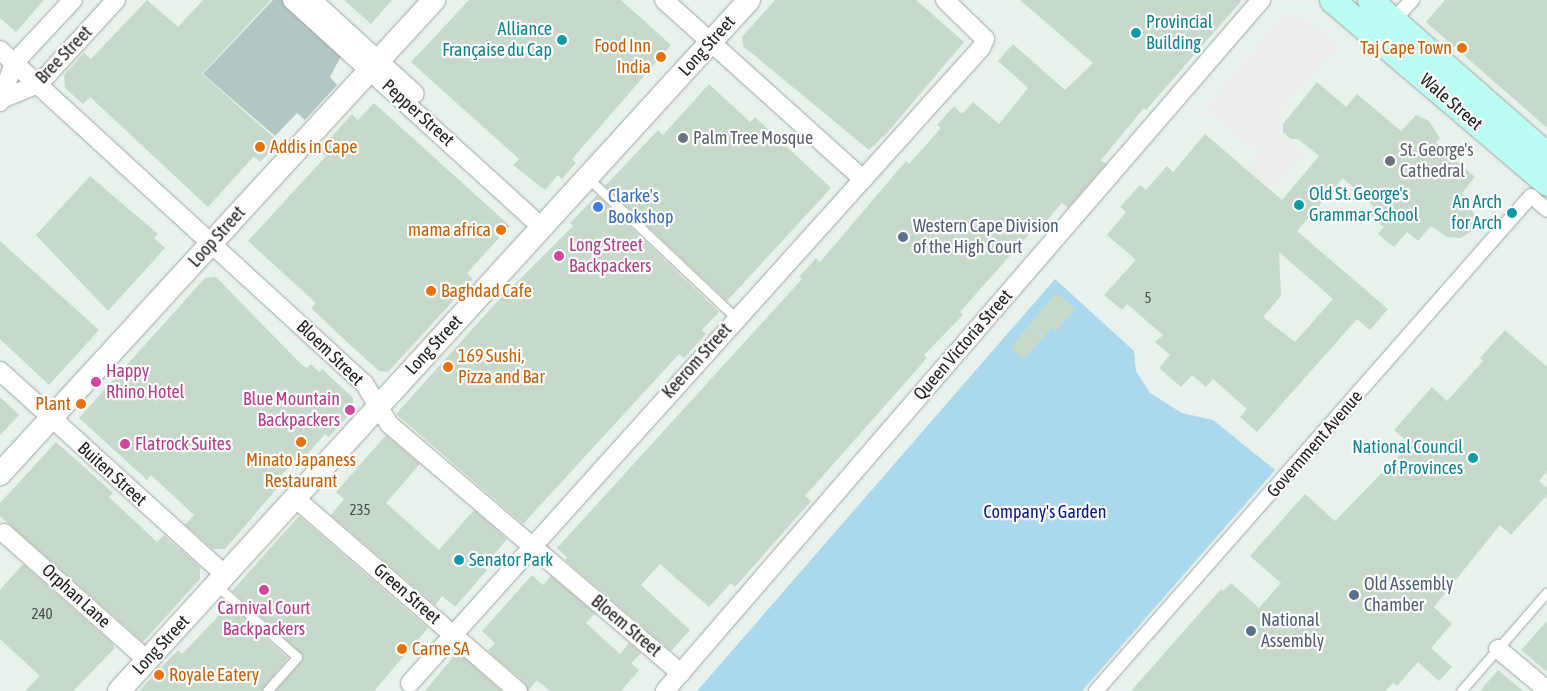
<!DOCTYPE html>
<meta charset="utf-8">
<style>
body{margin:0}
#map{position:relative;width:1547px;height:691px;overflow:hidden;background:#e7f2ec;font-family:"Asap Condensed",sans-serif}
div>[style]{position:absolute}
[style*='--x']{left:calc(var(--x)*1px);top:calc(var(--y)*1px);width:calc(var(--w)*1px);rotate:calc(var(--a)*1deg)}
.construction>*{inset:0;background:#b2c7c3}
.grass>*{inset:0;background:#acd8ed}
.parking>*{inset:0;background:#ededed;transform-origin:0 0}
.building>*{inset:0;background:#c7d9cb}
.roads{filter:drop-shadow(0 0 1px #a2a2a2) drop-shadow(0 0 1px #a2a2a2)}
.service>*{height:9px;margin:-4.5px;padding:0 4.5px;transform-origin:4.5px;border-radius:4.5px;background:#fff}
.pedestrian>*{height:14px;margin:-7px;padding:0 7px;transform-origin:7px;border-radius:7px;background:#fff}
.minor>*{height:18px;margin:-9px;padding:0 9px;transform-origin:9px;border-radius:9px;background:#fff}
.tertiary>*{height:22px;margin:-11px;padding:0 11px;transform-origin:11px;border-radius:11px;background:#fff}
.secondary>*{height:25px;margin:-12.5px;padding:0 12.5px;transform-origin:12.5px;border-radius:12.5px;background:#bbfcf3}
.dots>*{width:14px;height:14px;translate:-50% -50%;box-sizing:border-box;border:2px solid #fff;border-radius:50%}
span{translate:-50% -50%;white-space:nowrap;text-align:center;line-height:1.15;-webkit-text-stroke:4.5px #fff;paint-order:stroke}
.number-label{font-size:15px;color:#4a4f4c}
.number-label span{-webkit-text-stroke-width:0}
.culture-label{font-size:18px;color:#0d838f}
.left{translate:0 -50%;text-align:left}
.right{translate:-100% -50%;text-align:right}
.street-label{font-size:18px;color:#212121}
.food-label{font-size:18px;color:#c56008}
.worship-label{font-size:18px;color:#5b616d}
.shop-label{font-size:18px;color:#366cbe}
.service-label{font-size:18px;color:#4e5e75}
.hotel-label{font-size:18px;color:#b23c85}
.park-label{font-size:18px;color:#071587}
</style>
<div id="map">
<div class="construction">
<i style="clip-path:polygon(273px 0,285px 0,342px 54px,330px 77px,337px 85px,305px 120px,297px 113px,275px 136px,203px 74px)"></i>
</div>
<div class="grass">
<i style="clip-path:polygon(1055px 279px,1134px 351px,1136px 371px,1150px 393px,1182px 413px,1213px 420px,1275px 470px,1082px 691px,697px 691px)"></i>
</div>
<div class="parking">
<i style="clip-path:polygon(1300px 13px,1339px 45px,1282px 108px,1284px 111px,1279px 117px,1281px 135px,1304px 153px,1272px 189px,1248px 168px,1259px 154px,1205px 108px,1284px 14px)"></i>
<i style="left:692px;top:81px;width:6px;height:64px;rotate:45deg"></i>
</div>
<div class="building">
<i style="clip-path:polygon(0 0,44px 0,16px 32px,0 18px)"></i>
<i style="clip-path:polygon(147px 0,178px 27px,203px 0,271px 0,202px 74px,279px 142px,260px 162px,254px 156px,208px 207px,90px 97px,83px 104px,65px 88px,64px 75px,84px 53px,91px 59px)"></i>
<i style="clip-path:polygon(344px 0,392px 0,371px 24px)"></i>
<i style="clip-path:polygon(469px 0,621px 0,671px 45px,572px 159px,576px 163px,562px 179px,558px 175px,545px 190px,513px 165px,519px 159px,411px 62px)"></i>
<i style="clip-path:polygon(775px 0,916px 0,964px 42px,887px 133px,869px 150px,743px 46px,742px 37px)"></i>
<i style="clip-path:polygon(1020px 0,1242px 0,1146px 110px,1144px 108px,1101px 160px,1106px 164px,1068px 208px,1062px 203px,1041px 227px,1038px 224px,960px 312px,963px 315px,924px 355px,927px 358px,805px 496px,811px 501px,735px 587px,731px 583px,709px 607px,660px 564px,641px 585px,690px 630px,671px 651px,565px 560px,567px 557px,557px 548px,802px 279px,799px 277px,816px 258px,820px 262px,906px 161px,909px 164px,941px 128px,937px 125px,954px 106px,962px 114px,973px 102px,999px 124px,1028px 88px,998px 61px,1013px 44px,1065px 90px,1093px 63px)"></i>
<i style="clip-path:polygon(1445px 0,1547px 0,1547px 128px,1426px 22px)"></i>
<i style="clip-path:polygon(evenodd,1317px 82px,1346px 107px,1357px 94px,1401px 131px,1416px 115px,1429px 121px,1440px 138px,1436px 143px,1475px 177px,1462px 193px,1472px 205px,1476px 223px,1473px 230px,1461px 238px,1447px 237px,1431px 226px,1418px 241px,1407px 232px,1394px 247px,1378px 234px,1384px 227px,1368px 214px,1374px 207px,1343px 178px,1297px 231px,1388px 309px,1370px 330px,1357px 319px,1257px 432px,1240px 417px,1247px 409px,1213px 379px,1206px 387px,1192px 375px,1181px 387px,1159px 368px,1170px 355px,1155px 342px,1163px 335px,1127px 304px,1122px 310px,1104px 295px,1136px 260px,1107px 235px,1126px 212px,1120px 207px,1140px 185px,1146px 190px,1167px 166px,1173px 172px,1205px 134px,1282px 200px,1319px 156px,1298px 139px,1291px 139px,1283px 132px,1283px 124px,1317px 82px,1279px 252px,1333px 299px,1295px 342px,1263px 317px,1281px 296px,1279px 252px)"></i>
<i style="clip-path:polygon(709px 84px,750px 122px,755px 117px,831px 188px,727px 301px,605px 186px,658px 130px,663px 135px)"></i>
<i style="clip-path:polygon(374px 103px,510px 226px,467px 273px,473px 279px,388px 372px,379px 371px,347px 342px,311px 308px,316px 303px,248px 241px,326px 156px,319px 151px,352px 114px,358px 120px)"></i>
<i style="clip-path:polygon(90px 176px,158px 234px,154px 238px,165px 248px,108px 311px,36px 235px)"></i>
<i style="clip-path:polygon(597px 195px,719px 312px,702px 330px,706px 334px,684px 358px,679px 354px,523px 524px,396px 414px,493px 306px,573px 226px,570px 223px)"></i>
<i style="clip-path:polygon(0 241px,99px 330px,49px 385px,0 339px)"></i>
<i style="clip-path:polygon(216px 277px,302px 365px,307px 368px,311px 364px,319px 372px,322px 369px,353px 398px,353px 410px,329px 437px,325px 434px,304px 458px,300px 455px,276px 481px,280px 485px,225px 549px,213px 549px,185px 525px,194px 515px,151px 475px,147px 480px,79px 418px,205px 278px)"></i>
<i style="clip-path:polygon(1056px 293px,1076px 309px,1056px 331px,1052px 327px,1024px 359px,1010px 348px)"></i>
<i style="clip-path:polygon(1505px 330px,1547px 367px,1547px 471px,1539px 481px,1547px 488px,1547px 495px,1511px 535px,1500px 525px,1434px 607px,1452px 624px,1431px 648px,1452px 667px,1439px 681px,1418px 662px,1397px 686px,1393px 683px,1385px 691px,1131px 691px,1221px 589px,1223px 591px,1231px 583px,1259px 608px,1281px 583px,1250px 556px,1305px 494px,1335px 521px,1410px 444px,1394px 430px,1432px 387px,1447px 401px,1483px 361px,1480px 358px)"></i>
<i style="clip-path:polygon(0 397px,19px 415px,0 435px)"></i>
<i style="clip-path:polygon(386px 435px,420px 464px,386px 503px,439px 550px,474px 510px,507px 539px,483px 567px,487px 570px,455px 607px,442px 596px,435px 605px,331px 515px,344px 499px,336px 492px)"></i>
<i style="clip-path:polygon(56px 442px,113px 493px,109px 497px,157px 542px,164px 535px,200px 567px,200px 579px,143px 642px,0 516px,0 503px)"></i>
<i style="clip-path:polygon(299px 516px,428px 628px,374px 691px,275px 691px,302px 661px,303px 655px,232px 591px)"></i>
<i style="clip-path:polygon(23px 564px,113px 644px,114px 649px,73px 691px,25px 691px,40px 676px,0 639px,0 590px)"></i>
<i style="clip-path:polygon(532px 575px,543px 585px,551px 576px,595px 613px,586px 623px,620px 654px,629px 643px,641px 653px,631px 663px,639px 670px,621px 691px,550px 691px,537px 680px,528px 691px,525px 683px,488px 651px,495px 643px,482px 631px)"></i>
<i style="clip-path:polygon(229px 605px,288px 658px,261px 691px,139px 691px,178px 650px,182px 654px)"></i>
<i style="clip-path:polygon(1547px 621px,1547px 672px,1521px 650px)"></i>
<i style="clip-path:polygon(457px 652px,502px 691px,425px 691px)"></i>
<i style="clip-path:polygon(1498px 670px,1523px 691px,1480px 691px)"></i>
</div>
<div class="roads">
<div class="service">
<i style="--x:588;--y:178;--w:204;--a:43.4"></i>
<i style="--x:216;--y:585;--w:108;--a:41.6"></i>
<i style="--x:297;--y:657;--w:45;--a:131.4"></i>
<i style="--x:1461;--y:691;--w:131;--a:-49"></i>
</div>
<div class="pedestrian">
<i style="--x:1400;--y:13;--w:18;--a:-47"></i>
<i style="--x:1096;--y:691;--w:659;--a:-48.69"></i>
<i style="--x:1531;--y:196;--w:21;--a:41"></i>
</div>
<div class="minor">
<i style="--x:292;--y:0;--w:339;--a:42.3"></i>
<i style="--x:312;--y:0;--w:139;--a:42.4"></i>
<i style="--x:664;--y:0;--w:268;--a:42"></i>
<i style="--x:0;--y:50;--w:493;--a:42.5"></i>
<i style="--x:364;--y:383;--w:48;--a:58.6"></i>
<i style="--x:389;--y:424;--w:384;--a:40.5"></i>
<i style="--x:4;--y:98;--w:38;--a:-22"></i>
<i style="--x:39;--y:84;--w:114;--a:-47.5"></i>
<i style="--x:0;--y:102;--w:41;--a:-70.3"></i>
<i style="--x:14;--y:63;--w:86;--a:-46.9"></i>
<i style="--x:0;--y:371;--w:304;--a:42.2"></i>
<i style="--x:295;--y:498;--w:295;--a:40.9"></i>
<i style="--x:4;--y:533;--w:191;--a:41.6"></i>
<i style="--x:1498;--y:649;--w:64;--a:39.9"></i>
<i style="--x:410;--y:683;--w:854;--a:-48.04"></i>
<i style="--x:981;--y:48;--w:10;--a:-66"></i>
<i style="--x:985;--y:39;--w:56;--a:-135.7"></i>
<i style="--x:665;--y:691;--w:913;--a:-49.22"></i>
</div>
<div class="tertiary">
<i style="--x:0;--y:474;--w:643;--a:-47.52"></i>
<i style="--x:119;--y:691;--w:935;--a:-47.64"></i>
</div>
<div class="secondary">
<i style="--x:1332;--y:0;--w:282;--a:40.4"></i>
<i style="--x:1370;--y:0;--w:235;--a:41.2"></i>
</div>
</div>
<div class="dots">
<i style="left:1136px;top:33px;background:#0f9aa8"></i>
<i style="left:562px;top:40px;background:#0f9aa8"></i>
<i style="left:1462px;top:48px;background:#e8710a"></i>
<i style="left:661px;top:57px;background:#e8710a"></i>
<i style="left:683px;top:138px;background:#6b7280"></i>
<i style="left:260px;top:147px;background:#e8710a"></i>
<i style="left:1390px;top:161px;background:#6b7280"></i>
<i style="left:1299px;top:205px;background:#0f9aa8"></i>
<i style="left:598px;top:207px;background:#3f7fe0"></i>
<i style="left:1512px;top:213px;background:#0f9aa8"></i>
<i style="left:501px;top:230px;background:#e8710a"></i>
<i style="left:903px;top:237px;background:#5c6f8a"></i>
<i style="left:559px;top:256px;background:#d1479c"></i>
<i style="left:431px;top:291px;background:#e8710a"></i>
<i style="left:448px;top:367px;background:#e8710a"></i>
<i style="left:96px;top:382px;background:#d1479c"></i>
<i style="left:81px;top:404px;background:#e8710a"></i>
<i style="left:350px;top:410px;background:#d1479c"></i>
<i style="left:301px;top:442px;background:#e8710a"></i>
<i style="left:125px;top:444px;background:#d1479c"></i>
<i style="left:1473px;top:458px;background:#0f9aa8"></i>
<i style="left:459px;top:560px;background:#0f9aa8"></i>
<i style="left:264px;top:590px;background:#d1479c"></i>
<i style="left:1354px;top:595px;background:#5c6f8a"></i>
<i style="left:1251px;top:631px;background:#5c6f8a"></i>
<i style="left:402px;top:649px;background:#e8710a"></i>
<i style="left:159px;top:675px;background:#e8710a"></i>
</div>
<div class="number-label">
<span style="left:1148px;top:298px">5</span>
<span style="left:360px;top:510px">235</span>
<span style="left:42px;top:614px">240</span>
</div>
<div class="culture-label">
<span class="left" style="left:1146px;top:33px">Provincial<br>Building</span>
<span class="right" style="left:552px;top:40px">Alliance<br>Française du Cap</span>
<span class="left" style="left:1309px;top:205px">Old St. George's<br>Grammar School</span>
<span class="right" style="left:1502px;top:213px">An Arch<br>for Arch</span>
<span class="right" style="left:1463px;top:458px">National Council<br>of Provinces</span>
<span class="left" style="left:469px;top:560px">Senator Park</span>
</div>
<div class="street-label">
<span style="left:707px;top:46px;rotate:-48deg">Long Street</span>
<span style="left:64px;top:55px;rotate:-46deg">Bree Street</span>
<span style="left:1451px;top:102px;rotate:41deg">Wale Street</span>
<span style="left:418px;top:113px;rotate:42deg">Pepper Street</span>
<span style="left:217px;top:237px;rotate:-48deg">Loop Street</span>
<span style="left:434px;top:345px;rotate:-47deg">Long Street</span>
<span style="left:963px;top:345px;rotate:-49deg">Queen Victoria Street</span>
<span style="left:330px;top:353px;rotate:44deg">Bloem Street</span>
<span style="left:697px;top:361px;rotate:-48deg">Keerom Street</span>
<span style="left:1315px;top:444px;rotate:-49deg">Government Avenue</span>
<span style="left:112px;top:474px;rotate:42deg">Buiten Street</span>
<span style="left:407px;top:594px;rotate:41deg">Green Street</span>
<span style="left:76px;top:596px;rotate:42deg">Orphan Lane</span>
<span style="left:626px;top:626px;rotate:40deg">Bloem Street</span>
<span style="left:161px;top:645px;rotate:-47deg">Long Street</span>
</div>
<div class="food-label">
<span class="right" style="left:651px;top:57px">Food Inn<br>India</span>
<span class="right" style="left:1452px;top:48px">Taj Cape Town</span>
<span class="left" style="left:270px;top:147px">Addis in Cape</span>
<span class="right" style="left:491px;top:230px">mama africa</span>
<span class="left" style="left:441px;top:291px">Baghdad Cafe</span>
<span class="left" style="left:458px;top:367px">169 Sushi,<br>Pizza and Bar</span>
<span class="right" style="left:71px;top:404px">Plant</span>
<span style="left:301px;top:471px">Minato Japaness<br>Restaurant</span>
<span class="left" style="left:412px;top:649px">Carne SA</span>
<span class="left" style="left:169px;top:675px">Royale Eatery</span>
</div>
<div class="worship-label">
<span class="left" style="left:693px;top:138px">Palm Tree Mosque</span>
<span class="left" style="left:1400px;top:161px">St. George's<br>Cathedral</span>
</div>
<div class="shop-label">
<span class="left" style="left:608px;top:207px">Clarke's<br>Bookshop</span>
</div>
<div class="service-label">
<span class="left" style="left:913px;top:237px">Western Cape Division<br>of the High Court</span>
<span class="left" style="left:1364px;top:595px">Old Assembly<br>Chamber</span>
<span class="left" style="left:1261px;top:631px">National<br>Assembly</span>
</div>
<div class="hotel-label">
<span class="left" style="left:569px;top:256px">Long Street<br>Backpackers</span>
<span class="left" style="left:106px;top:382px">Happy<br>Rhino Hotel</span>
<span class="right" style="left:340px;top:410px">Blue Mountain<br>Backpackers</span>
<span class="left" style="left:135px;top:444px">Flatrock Suites</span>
<span style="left:264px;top:619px">Carnival Court<br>Backpackers</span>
</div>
<div class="park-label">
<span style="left:1045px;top:512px">Company's Garden</span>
</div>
</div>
